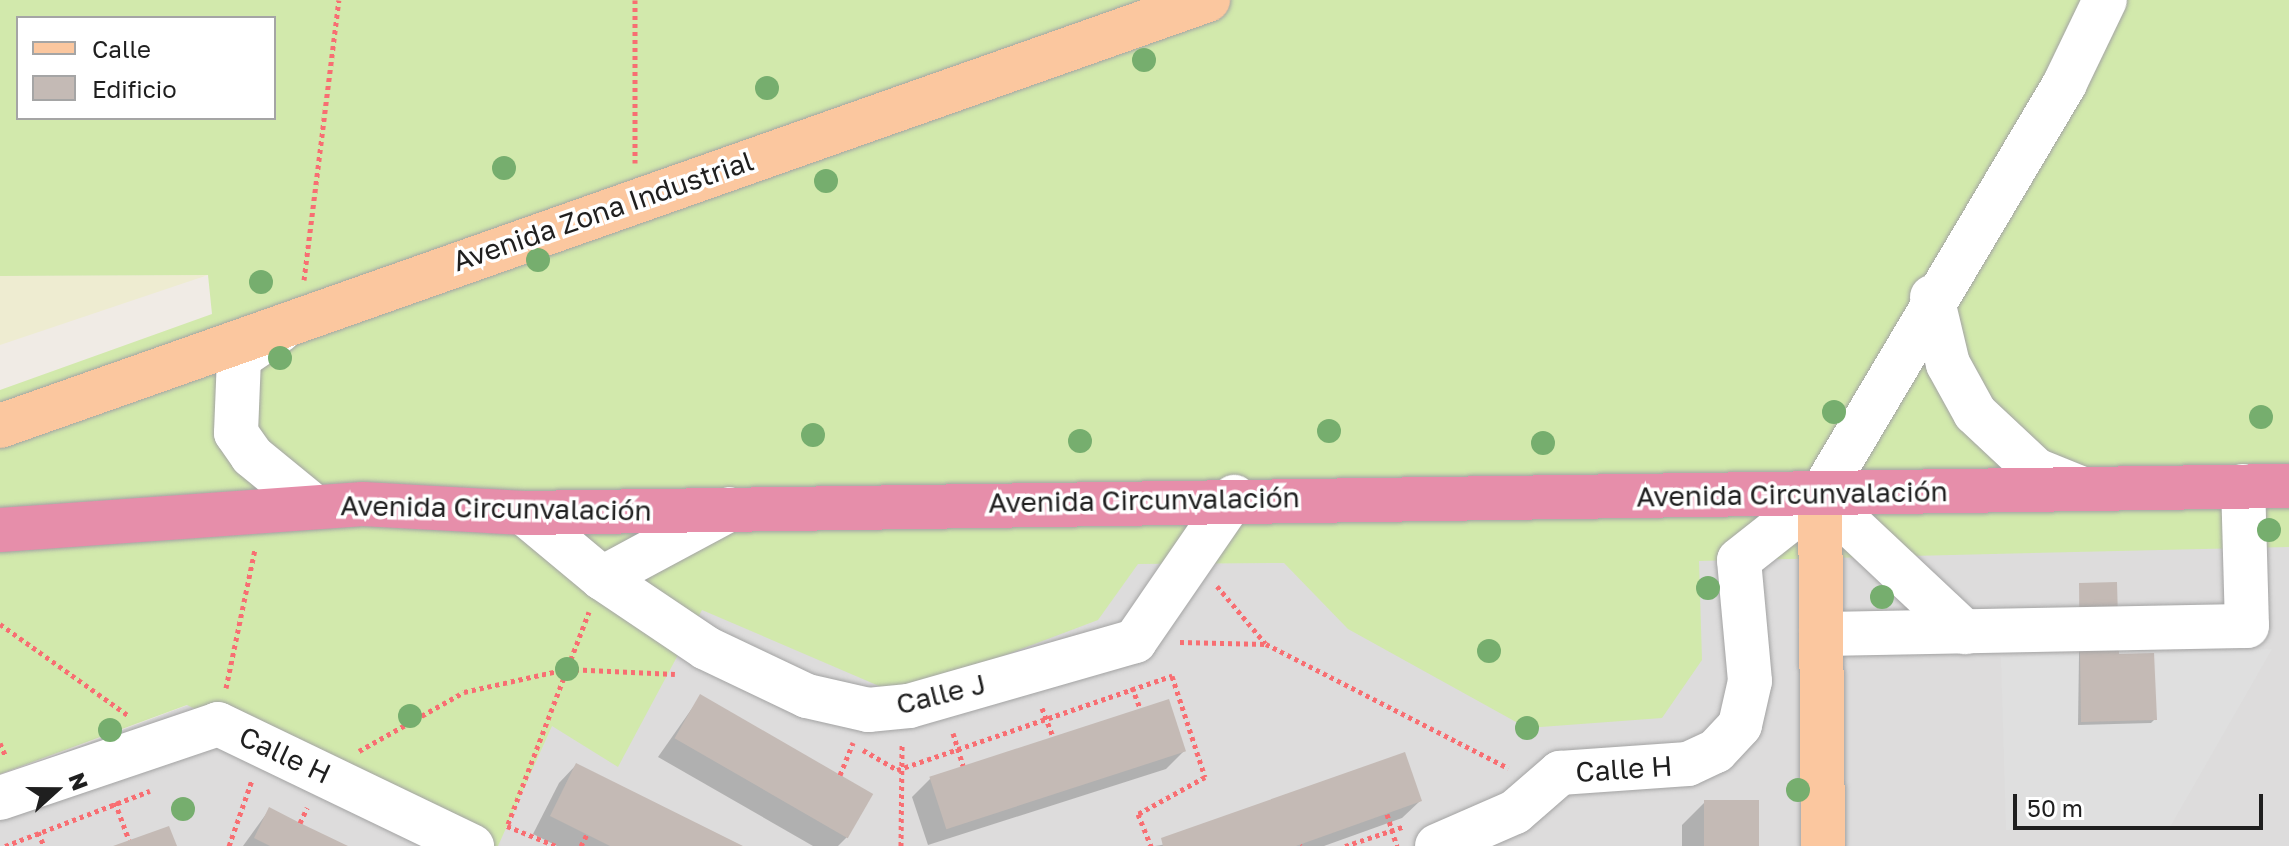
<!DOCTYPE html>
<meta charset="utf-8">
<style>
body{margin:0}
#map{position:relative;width:2289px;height:846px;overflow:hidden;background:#f0ebe5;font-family:"Golos Text",sans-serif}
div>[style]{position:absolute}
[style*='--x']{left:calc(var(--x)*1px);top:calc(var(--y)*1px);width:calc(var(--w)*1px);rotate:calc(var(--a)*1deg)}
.residential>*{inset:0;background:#dddcdc}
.farmland>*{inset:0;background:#eeecd1}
.grass>*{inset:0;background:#d2e9ac}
.parking>*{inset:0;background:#dfdfdf}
.shadow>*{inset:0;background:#0003}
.building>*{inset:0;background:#c4bab5;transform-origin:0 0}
.path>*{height:5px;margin-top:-2.5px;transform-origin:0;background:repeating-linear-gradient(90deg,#f86e72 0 4px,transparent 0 8px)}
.roads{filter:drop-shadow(0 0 2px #a3a3a3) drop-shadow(0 0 2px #a3a3a3)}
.minor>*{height:44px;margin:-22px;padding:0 22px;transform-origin:22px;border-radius:22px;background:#fff}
.major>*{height:44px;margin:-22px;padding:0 22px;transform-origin:22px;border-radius:22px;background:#fbc79f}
.highway>*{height:44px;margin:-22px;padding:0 22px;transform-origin:22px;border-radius:22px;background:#e68eaa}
.trees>*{width:24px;height:24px;margin:-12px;border-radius:50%;background:#76ae6e}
span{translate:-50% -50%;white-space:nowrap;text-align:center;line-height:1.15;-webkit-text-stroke:7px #fff;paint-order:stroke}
.street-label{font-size:28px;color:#1f1f1f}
.legend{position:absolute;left:16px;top:16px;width:260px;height:104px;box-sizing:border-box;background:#fff;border:2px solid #a5a5a5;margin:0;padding:10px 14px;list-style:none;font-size:24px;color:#1f1f1f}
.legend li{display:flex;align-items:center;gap:16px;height:40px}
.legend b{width:40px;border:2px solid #a5a5a5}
.north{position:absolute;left:16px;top:750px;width:80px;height:80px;-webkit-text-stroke:6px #fff;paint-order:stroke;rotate:69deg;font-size:22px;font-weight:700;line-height:32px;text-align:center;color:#1f1f1f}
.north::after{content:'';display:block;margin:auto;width:28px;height:36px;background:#1f1f1f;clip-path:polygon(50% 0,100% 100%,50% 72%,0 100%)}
.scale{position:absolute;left:2013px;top:794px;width:250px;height:36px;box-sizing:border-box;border:4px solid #1f1f1f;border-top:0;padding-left:10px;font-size:24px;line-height:28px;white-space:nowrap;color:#1f1f1f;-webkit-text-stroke:6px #fff;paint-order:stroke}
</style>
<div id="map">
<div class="residential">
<i style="clip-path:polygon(2289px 530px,2289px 846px,0 846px,0 776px,413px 620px,689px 570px)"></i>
</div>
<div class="farmland">
<i style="clip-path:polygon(208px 275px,0 345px,0 276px)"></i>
</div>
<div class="grass">
<i style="clip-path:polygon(evenodd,0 0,2289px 0,2289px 547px,1699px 561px,1702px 660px,1662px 718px,1527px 728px,1348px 629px,1284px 563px,1138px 564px,1098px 620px,900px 695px,702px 610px,618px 767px,552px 726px,498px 846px,477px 846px,410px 816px,187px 705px,0 774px,0 390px,212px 314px,208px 275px,0 276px,0 0,18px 18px,274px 18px,274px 118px,18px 118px,18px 18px)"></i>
</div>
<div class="parking">
<i style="clip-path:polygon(2272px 649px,2170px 827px,2006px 830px,2001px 657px,2080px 654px,2081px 722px,2157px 720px,2155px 653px)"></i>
</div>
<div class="shadow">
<i style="clip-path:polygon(2080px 585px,2155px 719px,2151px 723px,2078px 725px)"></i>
<i style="clip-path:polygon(700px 697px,847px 837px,838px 846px,813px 846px,658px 757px)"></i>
<i style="clip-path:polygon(1184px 751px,1166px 769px,928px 845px,912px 797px,930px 779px)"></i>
<i style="clip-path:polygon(576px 765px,739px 846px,557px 846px,533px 834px,559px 783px)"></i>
<i style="clip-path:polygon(1420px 801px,1402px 818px,1324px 846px,1155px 846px)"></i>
<i style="clip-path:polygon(1705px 802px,1758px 846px,1682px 846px,1682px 825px)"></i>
<i style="clip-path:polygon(269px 810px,343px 846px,243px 846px)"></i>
</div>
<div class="building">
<i style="clip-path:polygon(2117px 582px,2119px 654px,2154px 653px,2157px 720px,2081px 722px,2079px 583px)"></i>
<i style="left:700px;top:694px;width:200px;height:51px;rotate:30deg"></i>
<i style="left:1169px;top:699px;width:55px;height:252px;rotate:72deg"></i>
<i style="clip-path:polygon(1405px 752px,1422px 801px,1296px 846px,1163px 846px,1161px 838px)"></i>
<i style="clip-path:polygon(576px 763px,743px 846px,610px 846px,550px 816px)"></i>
<i style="left:1704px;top:800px;width:55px;height:46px"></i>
<i style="clip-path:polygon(269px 807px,300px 823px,348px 846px,270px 846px,254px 838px)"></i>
<i style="clip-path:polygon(169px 826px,177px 846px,113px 846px)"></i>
</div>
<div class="path">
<i style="--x:635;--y:0;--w:163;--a:90"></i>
<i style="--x:304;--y:280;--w:282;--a:-82.9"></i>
<i style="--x:1217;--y:586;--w:75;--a:49.9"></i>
<i style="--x:0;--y:624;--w:158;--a:35.5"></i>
<i style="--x:1180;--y:642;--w:86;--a:1.3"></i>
<i style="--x:1266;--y:644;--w:272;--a:27.1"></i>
<i style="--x:1132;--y:687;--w:22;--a:69"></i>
<i style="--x:226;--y:688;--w:142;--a:-78.2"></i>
<i style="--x:1042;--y:708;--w:31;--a:69"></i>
<i style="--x:953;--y:733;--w:34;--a:73"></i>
<i style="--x:0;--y:743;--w:15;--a:67"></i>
<i style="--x:863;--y:750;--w:39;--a:30"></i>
<i style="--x:897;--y:770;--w:291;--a:-18.9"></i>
<i style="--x:1172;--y:676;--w:106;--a:71.9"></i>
<i style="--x:1205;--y:777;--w:77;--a:151.1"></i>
<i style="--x:1138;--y:814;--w:35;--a:68"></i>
<i style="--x:359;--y:751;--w:120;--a:-29.3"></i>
<i style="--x:464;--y:692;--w:106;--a:-12.6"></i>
<i style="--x:567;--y:669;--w:108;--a:2.7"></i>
<i style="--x:840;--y:775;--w:35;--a:-68"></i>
<i style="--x:115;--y:802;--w:40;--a:69.8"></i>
<i style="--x:1387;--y:814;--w:34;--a:73"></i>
<i style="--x:300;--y:823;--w:17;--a:-65"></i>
<i style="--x:508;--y:824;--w:227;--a:-69.1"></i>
<i style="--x:507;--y:826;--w:53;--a:22.2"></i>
<i style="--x:38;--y:832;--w:15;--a:67"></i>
<i style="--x:1300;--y:845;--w:1;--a:45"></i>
<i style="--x:5;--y:846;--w:155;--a:-20.8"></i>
<i style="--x:229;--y:846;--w:70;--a:-70.8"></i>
<i style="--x:581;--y:846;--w:13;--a:-63"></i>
<i style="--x:901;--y:846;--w:102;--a:-89.4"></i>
<i style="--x:1345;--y:846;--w:63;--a:-18.4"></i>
</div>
<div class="roads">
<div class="minor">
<i style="--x:1932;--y:297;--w:69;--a:76.6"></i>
<i style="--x:1948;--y:364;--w:56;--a:61.1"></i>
<i style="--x:1975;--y:413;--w:83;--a:43.1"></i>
<i style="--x:2036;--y:470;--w:48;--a:22.2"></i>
<i style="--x:280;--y:330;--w:50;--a:145.7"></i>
<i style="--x:239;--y:358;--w:75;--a:92.3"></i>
<i style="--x:236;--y:433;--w:28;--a:55"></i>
<i style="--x:252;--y:456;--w:79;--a:39.3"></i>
<i style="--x:1820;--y:496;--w:199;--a:43.2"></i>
<i style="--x:524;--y:513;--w:102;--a:39.8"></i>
<i style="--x:602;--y:578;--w:125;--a:33.9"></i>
<i style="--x:706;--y:648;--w:112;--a:25.4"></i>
<i style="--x:807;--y:696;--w:63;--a:12.9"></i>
<i style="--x:868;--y:710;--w:41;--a:-5.6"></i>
<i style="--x:909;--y:706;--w:235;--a:-16"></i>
<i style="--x:1135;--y:641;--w:175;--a:-55.5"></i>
<i style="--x:602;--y:578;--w:145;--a:-28.3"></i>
<i style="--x:1821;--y:634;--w:426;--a:-1.1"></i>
<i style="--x:2247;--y:626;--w:140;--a:-91.6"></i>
<i style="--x:0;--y:798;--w:230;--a:-18.7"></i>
<i style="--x:218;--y:724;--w:282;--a:25.7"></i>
<i style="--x:1437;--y:846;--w:85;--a:-23.6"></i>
<i style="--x:1515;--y:812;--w:60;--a:-40.9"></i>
<i style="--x:1560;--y:773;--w:128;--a:-4"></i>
<i style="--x:1688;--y:764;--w:31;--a:-25"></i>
<i style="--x:1716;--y:751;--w:35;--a:-47"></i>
<i style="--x:1740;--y:725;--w:45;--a:-77.2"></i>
<i style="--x:1750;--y:681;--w:121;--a:-95.2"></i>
<i style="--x:1739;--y:560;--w:103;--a:-38.3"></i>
<i style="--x:1820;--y:496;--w:480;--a:-59.3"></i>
<i style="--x:2065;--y:83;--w:92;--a:-64.3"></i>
</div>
<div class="major">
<i style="--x:0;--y:426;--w:1281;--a:-19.43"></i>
<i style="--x:1820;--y:496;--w:350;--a:89.5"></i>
</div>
<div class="highway">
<i style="--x:0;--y:530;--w:364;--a:-4.1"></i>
<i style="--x:363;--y:504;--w:161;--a:3.2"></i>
<i style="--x:524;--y:513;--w:1765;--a:-0.88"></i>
</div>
</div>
<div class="trees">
<i style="left:1144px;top:60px"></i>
<i style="left:767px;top:88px"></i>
<i style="left:504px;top:168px"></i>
<i style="left:826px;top:181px"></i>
<i style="left:538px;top:260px"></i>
<i style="left:261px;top:282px"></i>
<i style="left:280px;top:358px"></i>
<i style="left:1834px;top:412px"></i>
<i style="left:2261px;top:417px"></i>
<i style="left:1329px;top:431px"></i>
<i style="left:813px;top:435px"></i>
<i style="left:1080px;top:441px"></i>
<i style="left:1543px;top:443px"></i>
<i style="left:2269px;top:530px"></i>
<i style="left:1708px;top:588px"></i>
<i style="left:1882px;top:597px"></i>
<i style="left:1489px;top:651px"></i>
<i style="left:567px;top:669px"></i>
<i style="left:410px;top:716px"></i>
<i style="left:1527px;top:728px"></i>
<i style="left:110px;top:730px"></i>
<i style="left:1798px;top:790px"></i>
<i style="left:183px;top:809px"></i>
</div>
<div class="street-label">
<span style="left:603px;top:211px;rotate:-19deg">Avenida Zona Industrial</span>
<span style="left:1792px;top:494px;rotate:-1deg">Avenida Circunvalación</span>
<span style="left:1144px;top:500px;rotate:-1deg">Avenida Circunvalación</span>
<span style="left:496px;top:508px;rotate:1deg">Avenida Circunvalación</span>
<span style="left:941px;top:694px;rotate:-14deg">Calle J</span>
<span style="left:285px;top:755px;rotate:25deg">Calle H</span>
<span style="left:1624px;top:769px;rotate:-4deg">Calle H</span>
</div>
<ul class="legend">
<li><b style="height:10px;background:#fbc79f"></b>Calle</li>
<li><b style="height:22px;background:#c4bab5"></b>Edificio</li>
</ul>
<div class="north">N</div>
<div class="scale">50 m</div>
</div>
